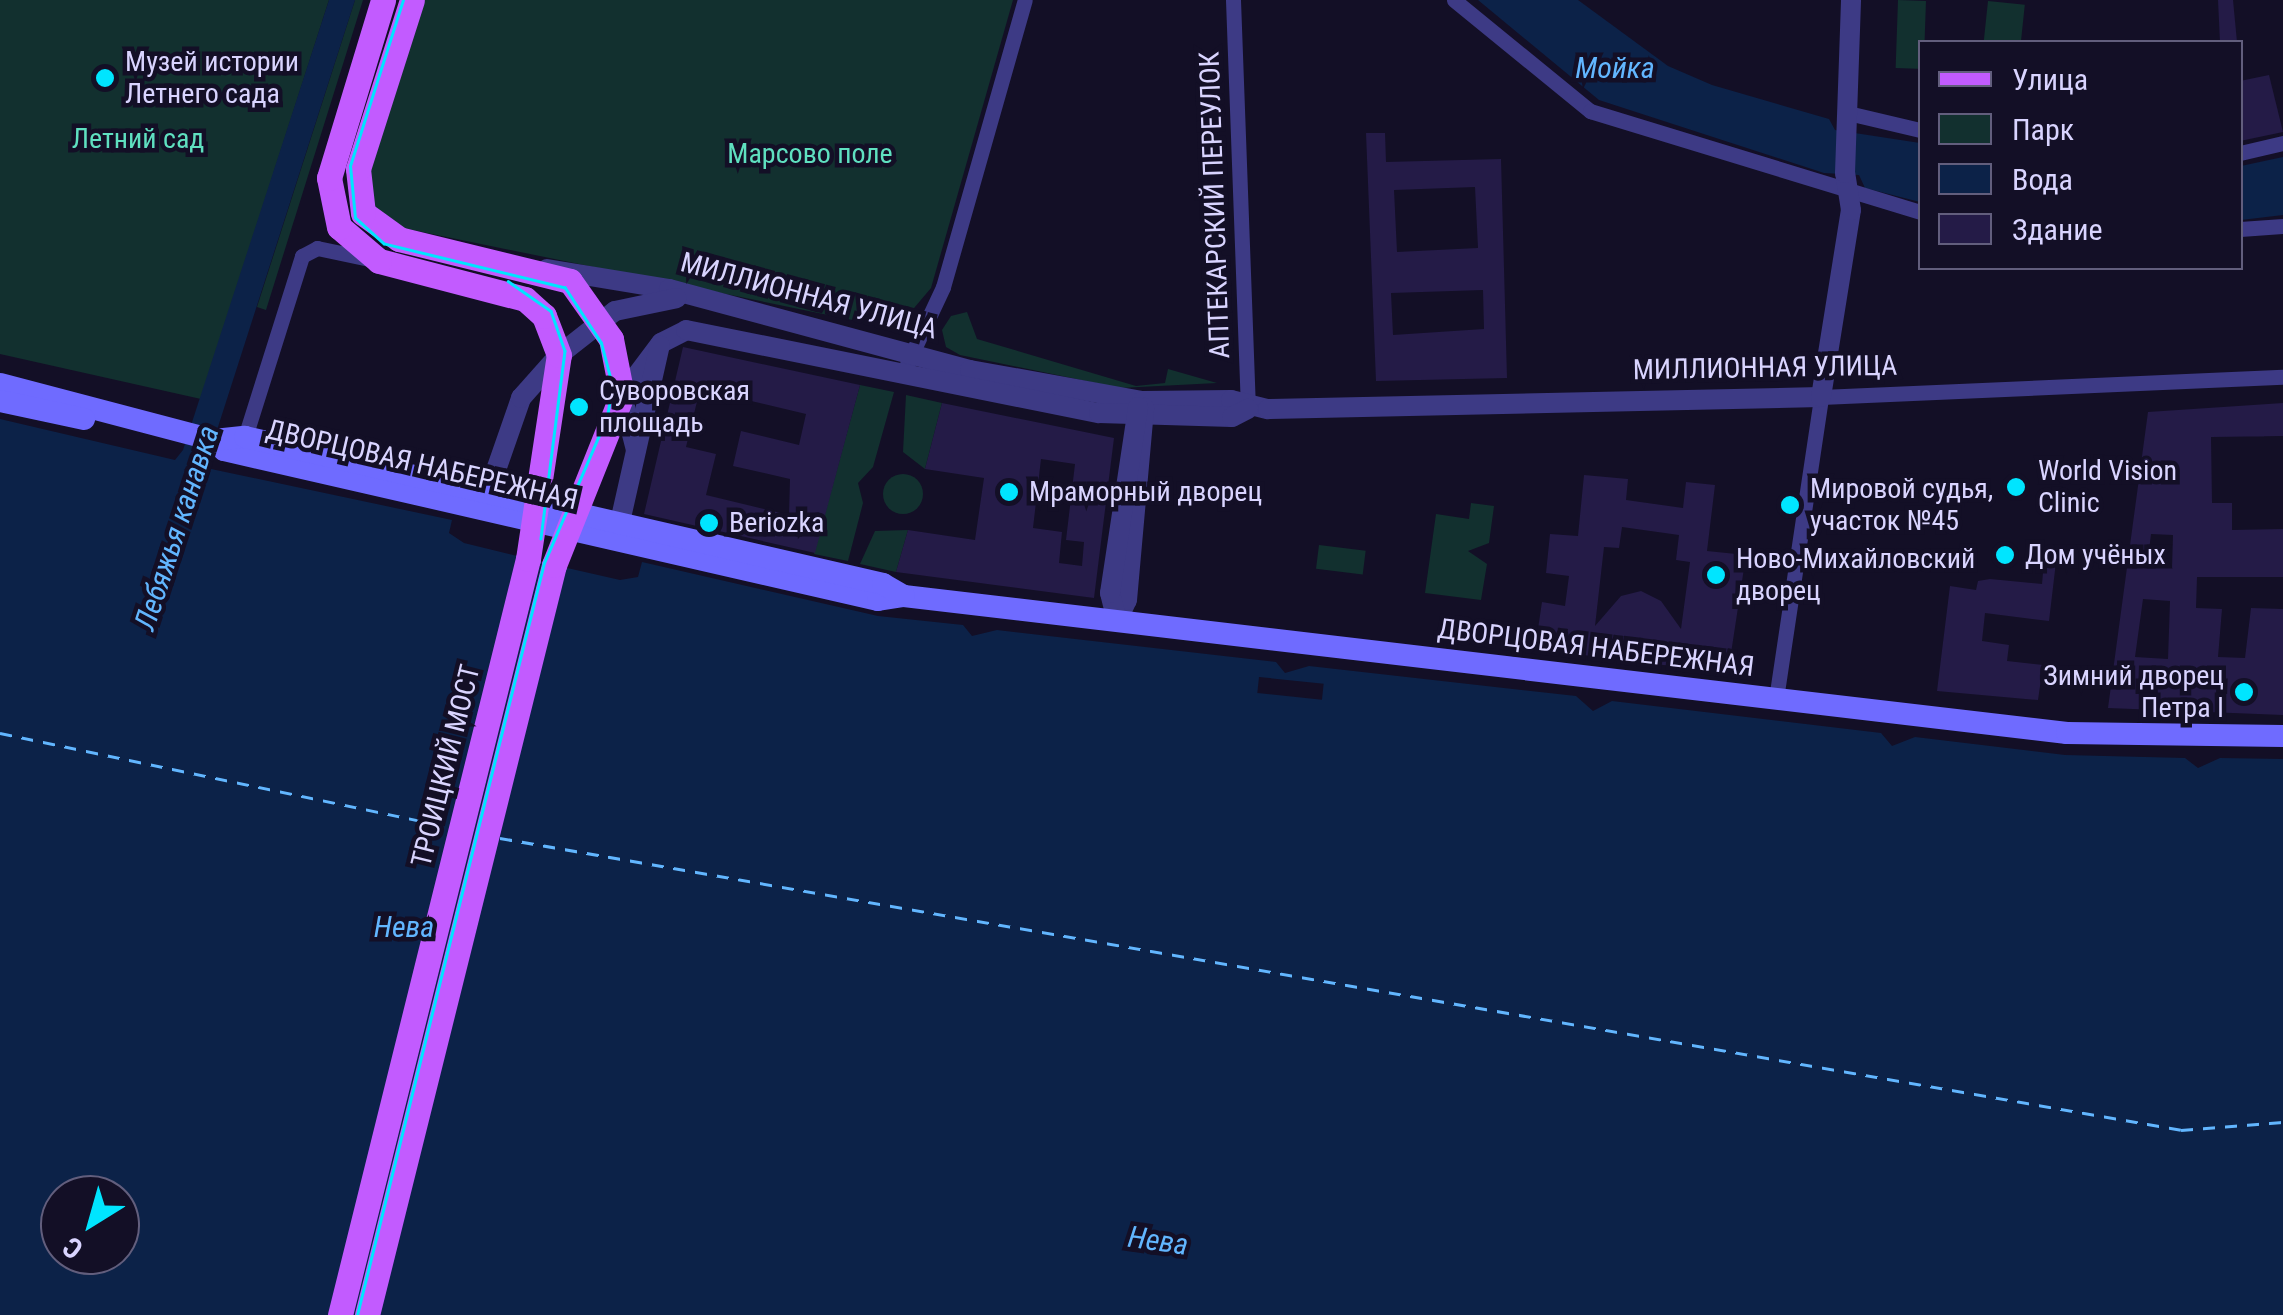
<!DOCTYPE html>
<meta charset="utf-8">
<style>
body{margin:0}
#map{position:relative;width:2283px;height:1315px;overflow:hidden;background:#130f26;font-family:"Roboto Condensed",sans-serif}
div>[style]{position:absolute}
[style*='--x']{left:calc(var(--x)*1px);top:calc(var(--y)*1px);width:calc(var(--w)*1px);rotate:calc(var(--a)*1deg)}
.green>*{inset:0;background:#12302f;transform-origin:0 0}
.round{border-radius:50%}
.water>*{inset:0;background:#0c2248}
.pier>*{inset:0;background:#130f26;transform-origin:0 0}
.ferry>*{height:2.5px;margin-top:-1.25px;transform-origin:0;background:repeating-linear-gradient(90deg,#62b6ff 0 12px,transparent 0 22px)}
.building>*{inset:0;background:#241b47}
.minor>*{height:15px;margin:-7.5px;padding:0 7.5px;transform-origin:7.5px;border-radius:7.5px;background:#3d3a85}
.tertiary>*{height:20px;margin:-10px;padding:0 10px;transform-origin:10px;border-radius:10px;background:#3d3a85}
.secondary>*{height:22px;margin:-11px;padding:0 11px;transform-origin:11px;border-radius:11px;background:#6f6bff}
.primary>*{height:25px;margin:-12.5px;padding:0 12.5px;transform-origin:12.5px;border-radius:12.5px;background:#c25bff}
.tram>*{height:2.5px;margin:-1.25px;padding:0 1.25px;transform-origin:1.25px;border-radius:1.25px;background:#00e5ff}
.dots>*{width:28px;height:28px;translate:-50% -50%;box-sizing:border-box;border:5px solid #130f26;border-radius:50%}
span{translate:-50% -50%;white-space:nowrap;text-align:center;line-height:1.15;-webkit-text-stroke:9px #130f26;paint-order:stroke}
.poi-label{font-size:28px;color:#d9d4ff}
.left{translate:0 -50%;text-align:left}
.right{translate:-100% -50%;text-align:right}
.park-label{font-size:28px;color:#5fe0c0}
.street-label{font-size:28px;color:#d9d4ff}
.water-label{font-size:30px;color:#62b6ff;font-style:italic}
.legend{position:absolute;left:1918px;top:40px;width:325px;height:230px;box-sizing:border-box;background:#130f26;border:2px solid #625e7d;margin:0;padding:12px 18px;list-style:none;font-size:30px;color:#d9d4ff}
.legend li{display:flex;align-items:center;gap:20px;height:50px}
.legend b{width:50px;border:2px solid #625e7d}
.north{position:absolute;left:40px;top:1175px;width:100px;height:100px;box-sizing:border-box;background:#130f26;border:2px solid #625e7d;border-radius:50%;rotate:217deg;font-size:28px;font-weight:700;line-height:40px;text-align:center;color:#d9d4ff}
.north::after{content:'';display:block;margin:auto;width:35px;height:45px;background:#00e5ff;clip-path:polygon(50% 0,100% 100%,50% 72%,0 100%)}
</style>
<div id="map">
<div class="green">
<i style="clip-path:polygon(0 0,329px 0,201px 399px,0 354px)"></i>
<i style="clip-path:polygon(355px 0,363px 0,266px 310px,257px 307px)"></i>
<i style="clip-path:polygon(423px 0,1013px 0,931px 288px,909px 314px,882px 326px,398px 227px,374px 205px,368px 168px)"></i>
<i style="left:1898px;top:0;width:28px;height:68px;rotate:2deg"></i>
<i style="left:1988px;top:1px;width:37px;height:41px;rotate:6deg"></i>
<i style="clip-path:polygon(967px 312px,977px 339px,1136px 386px,1165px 383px,1168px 369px,1217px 383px,1120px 388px,960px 355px,946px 347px,942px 330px,951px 316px)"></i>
<i style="clip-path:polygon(860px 385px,894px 392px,873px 467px,858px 483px,863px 503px,848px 561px,814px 554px)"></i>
<i style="clip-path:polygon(906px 395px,942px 403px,925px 469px,903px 452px)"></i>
<i class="round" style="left:883px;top:474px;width:40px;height:40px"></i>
<i style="clip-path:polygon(1471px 503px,1494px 506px,1489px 543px,1468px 551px,1487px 564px,1481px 600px,1425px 593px,1436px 514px,1469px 519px)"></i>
<i style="clip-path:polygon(908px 530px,896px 572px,860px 564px,875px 531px)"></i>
<i style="left:1319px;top:545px;width:47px;height:24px;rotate:7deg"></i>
</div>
<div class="water">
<i style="clip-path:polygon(evenodd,329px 0,355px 0,209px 455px,211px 469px,452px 520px,449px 533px,464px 543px,554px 565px,620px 580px,638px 577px,642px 562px,878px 616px,963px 625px,972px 636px,997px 630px,1276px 662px,1285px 673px,1309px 666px,1576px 696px,1593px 711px,1612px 701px,1881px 733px,1892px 746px,1915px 737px,2065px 755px,2185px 758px,2198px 768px,2220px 758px,2283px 759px,2283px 1315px,0 1315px,0 419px,175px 460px,183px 450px,329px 0,60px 1195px,120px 1195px,120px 1255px,60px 1255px,60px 1195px)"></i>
<i style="clip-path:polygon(1478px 0,1578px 0,1668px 66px,1712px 85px,1829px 119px,1835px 130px,1920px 143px,1920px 202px,1865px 188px,1859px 175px,1824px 173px,1599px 100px)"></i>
<i style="clip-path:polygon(2283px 157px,2283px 215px,2241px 220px,2241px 166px)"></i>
</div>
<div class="pier">
<i style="left:1259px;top:677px;width:65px;height:16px;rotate:6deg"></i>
</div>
<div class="ferry">
<i style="--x:0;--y:733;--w:458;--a:11.8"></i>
<i style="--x:500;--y:838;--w:1706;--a:9.85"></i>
<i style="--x:2181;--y:1130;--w:102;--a:-4.5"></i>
</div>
<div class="building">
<i style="clip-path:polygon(2218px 0,2233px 0,2237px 42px,2220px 42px)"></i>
<i style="clip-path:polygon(2269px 75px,2283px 132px,2240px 141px,2240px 81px)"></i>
<i style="clip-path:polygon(evenodd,1366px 133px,1385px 133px,1386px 162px,1501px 159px,1507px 378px,1376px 381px,1366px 133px,1475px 187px,1478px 248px,1397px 252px,1394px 190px,1475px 187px,1366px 133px,1483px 290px,1484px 329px,1393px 335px,1391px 293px,1483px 290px)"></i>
<i style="clip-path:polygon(evenodd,683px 347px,860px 385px,815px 553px,644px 514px,683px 347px,700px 389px,806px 414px,799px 445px,741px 431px,733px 466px,790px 479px,789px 515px,706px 495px,716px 454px,686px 447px,700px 389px)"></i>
<i style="clip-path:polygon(evenodd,942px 403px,1114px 438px,1094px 598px,896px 572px,908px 530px,975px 540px,984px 478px,925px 469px,942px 403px,1041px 459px,1075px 464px,1066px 540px,1084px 542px,1082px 566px,1059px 563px,1062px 532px,1033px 528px,1041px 459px)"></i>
<i style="clip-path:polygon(evenodd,2283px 403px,2283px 436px,2211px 437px,2212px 503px,2232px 503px,2232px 530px,2283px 529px,2283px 577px,2197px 577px,2196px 608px,2222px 609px,2218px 657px,2245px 658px,2251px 608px,2283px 609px,2283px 715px,2108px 708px,2148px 412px,2283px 403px,2151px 534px,2173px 535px,2172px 568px,2147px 567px,2151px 534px,2283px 403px,2143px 599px,2170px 601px,2168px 659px,2135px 657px,2143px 599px)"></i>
<i style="clip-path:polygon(evenodd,1584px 475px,1628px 479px,1626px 500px,1683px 508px,1686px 482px,1715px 485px,1707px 551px,1746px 555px,1728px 673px,1535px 649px,1542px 602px,1565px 606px,1569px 576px,1546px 573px,1550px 534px,1578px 536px,1584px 475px,1622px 527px,1679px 535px,1676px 560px,1690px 562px,1681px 629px,1661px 601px,1641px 591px,1621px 596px,1595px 626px,1604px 547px,1619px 548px,1622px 527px)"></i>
<i style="clip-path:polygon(2044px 561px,2056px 562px,2049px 621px,1985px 613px,1982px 641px,2009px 645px,2007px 661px,2043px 665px,2038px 700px,1937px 691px,1950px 586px,1976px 590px,1978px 581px,1990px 579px,2042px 584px)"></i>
</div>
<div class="minor">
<i style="--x:1233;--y:0;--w:409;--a:87.9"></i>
<i style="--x:1454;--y:0;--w:176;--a:39.2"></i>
<i style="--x:1590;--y:111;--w:345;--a:17"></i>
<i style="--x:1848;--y:113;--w:74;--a:13.3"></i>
<i style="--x:2240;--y:153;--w:44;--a:-13.1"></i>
<i style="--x:2240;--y:229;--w:43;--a:-4"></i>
<i style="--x:907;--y:364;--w:85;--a:-64.9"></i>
<i style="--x:943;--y:287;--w:298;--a:-74.1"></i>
<i style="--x:245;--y:437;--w:190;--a:-72.5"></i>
<i style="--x:302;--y:256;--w:17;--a:-28"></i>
<i style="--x:317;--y:248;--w:58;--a:11.9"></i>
<i style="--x:1776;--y:699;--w:305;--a:-81.5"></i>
<i style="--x:1821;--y:397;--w:462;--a:-2.5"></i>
</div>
<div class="tertiary">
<i style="--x:547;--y:269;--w:124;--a:9.3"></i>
<i style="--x:669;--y:289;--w:312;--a:15.1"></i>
<i style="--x:970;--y:370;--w:175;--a:10.2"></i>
<i style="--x:1142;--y:401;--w:89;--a:-0.6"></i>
<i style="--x:1231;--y:400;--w:38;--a:14"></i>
<i style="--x:1268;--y:409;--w:553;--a:-1.24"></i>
<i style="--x:1821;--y:397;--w:189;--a:-80.9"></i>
<i style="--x:1851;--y:210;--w:37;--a:-99"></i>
<i style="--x:1845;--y:173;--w:173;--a:-88"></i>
<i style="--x:636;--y:450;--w:57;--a:-104.3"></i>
<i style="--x:622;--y:395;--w:65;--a:-53.1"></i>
<i style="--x:661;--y:343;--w:28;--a:-27"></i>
<i style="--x:686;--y:330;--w:421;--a:11.4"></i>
<i style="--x:1099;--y:413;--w:133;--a:1.7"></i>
<i style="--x:1232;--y:417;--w:18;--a:-27"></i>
<i style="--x:488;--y:493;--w:101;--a:-70.8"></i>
<i style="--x:521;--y:398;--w:57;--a:-48.5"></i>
<i style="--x:559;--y:355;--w:71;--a:-38.2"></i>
<i style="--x:615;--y:311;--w:63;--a:-11.8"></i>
<i style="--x:620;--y:522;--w:181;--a:-77.3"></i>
<i style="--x:1117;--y:621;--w:23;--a:-65"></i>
<i style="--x:1127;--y:600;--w:193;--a:-84.9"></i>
<i style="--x:1117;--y:621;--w:29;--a:-104"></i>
<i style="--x:1110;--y:593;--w:188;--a:-81.4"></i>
</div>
<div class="secondary">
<i style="--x:0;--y:384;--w:221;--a:14.7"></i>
<i style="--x:0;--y:401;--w:86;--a:12.1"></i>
<i style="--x:214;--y:440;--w:14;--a:45"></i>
<i style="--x:224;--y:450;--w:671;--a:12.92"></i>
<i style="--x:878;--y:600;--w:26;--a:-9"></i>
<i style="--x:904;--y:596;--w:1171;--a:6.72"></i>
<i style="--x:2067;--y:733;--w:216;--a:0.8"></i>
<i style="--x:214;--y:440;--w:31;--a:-6"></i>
<i style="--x:245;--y:437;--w:655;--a:12.97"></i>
<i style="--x:883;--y:584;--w:24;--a:30"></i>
</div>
<div class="primary">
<i style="--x:340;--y:1315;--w:779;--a:-76.04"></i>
<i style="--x:528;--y:559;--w:206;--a:-81.4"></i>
<i style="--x:559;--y:355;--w:42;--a:-111"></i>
<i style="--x:544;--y:316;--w:25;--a:-138"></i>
<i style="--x:525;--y:299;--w:151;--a:-165.4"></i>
<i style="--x:379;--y:261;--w:52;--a:-139.6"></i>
<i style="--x:339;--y:227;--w:50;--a:-101.5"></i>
<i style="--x:329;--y:178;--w:186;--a:-73.1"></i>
<i style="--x:367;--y:1315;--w:773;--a:-76"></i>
<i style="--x:554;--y:565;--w:183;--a:-68.2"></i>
<i style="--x:622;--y:395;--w:57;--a:-101.1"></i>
<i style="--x:611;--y:339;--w:71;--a:-125.3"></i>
<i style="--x:570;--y:281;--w:176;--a:-166.2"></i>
<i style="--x:399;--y:239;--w:44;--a:-144.2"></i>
<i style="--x:363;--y:213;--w:44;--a:-96.5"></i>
<i style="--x:358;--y:169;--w:177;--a:-72.3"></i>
</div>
<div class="tram">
<i style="--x:508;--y:281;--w:52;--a:34.9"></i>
<i style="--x:551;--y:311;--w:42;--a:70.7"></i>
<i style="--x:565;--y:351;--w:189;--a:97.3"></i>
<i style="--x:357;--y:1315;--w:775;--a:-76.04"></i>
<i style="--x:544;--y:563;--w:159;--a:-66.7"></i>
<i style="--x:607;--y:417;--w:32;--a:-81"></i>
<i style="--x:612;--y:385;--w:43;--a:-104.7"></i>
<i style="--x:601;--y:343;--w:66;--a:-123.2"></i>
<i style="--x:565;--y:288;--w:186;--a:-166.3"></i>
<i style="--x:384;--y:244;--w:39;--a:-138"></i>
<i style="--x:355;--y:218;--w:52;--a:-95.5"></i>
<i style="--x:350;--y:166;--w:174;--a:-72.3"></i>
</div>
<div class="dots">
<i style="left:105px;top:78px;background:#00e5ff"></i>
<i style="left:579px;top:407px;background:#00e5ff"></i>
<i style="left:2016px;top:487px;background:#00e5ff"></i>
<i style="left:1009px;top:492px;background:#00e5ff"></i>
<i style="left:1790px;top:505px;background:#00e5ff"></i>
<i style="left:709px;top:523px;background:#00e5ff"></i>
<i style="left:2005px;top:555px;background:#00e5ff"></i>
<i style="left:1716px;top:575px;background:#00e5ff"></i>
<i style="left:2244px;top:692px;background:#00e5ff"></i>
</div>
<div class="poi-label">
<span class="left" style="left:125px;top:78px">Музей истории<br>Летнего сада</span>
<span class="left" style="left:599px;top:407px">Суворовская<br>площадь</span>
<span class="left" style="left:2038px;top:487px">World Vision<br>Clinic</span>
<span class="left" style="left:1810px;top:505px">Мировой судья,<br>участок №45</span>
<span class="left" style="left:1029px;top:492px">Мраморный дворец</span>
<span class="left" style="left:729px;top:523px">Beriozka</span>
<span class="left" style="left:2025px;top:555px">Дом учёных</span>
<span class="left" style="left:1736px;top:575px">Ново-Михайловский<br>дворец</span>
<span class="right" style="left:2224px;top:692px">Зимний дворец<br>Петра I</span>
</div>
<div class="park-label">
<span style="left:138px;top:139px">Летний сад</span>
<span style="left:810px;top:154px">Марсово поле</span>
</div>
<div class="street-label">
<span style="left:1215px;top:205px;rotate:-92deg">АПТЕКАРСКИЙ ПЕРЕУЛОК</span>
<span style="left:809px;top:296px;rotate:15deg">МИЛЛИОННАЯ УЛИЦА</span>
<span style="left:1765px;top:368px;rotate:-1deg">МИЛЛИОННАЯ УЛИЦА</span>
<span style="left:422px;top:465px;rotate:13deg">ДВОРЦОВАЯ НАБЕРЕЖНАЯ</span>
<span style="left:1596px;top:648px;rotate:7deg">ДВОРЦОВАЯ НАБЕРЕЖНАЯ</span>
<span style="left:446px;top:766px;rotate:-76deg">ТРОИЦКИЙ МОСТ</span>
</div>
<div class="water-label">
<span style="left:1615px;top:68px">Мойка</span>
<span style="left:177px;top:528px;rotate:-72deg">Лебяжья канавка</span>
<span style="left:404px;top:927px">Нева</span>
<span style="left:1158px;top:1241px;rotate:8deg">Нева</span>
</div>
<ul class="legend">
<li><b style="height:12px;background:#c25bff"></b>Улица</li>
<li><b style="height:28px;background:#12302f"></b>Парк</li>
<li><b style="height:28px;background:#0c2248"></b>Вода</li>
<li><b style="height:28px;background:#241b47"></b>Здание</li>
</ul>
<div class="north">С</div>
</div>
